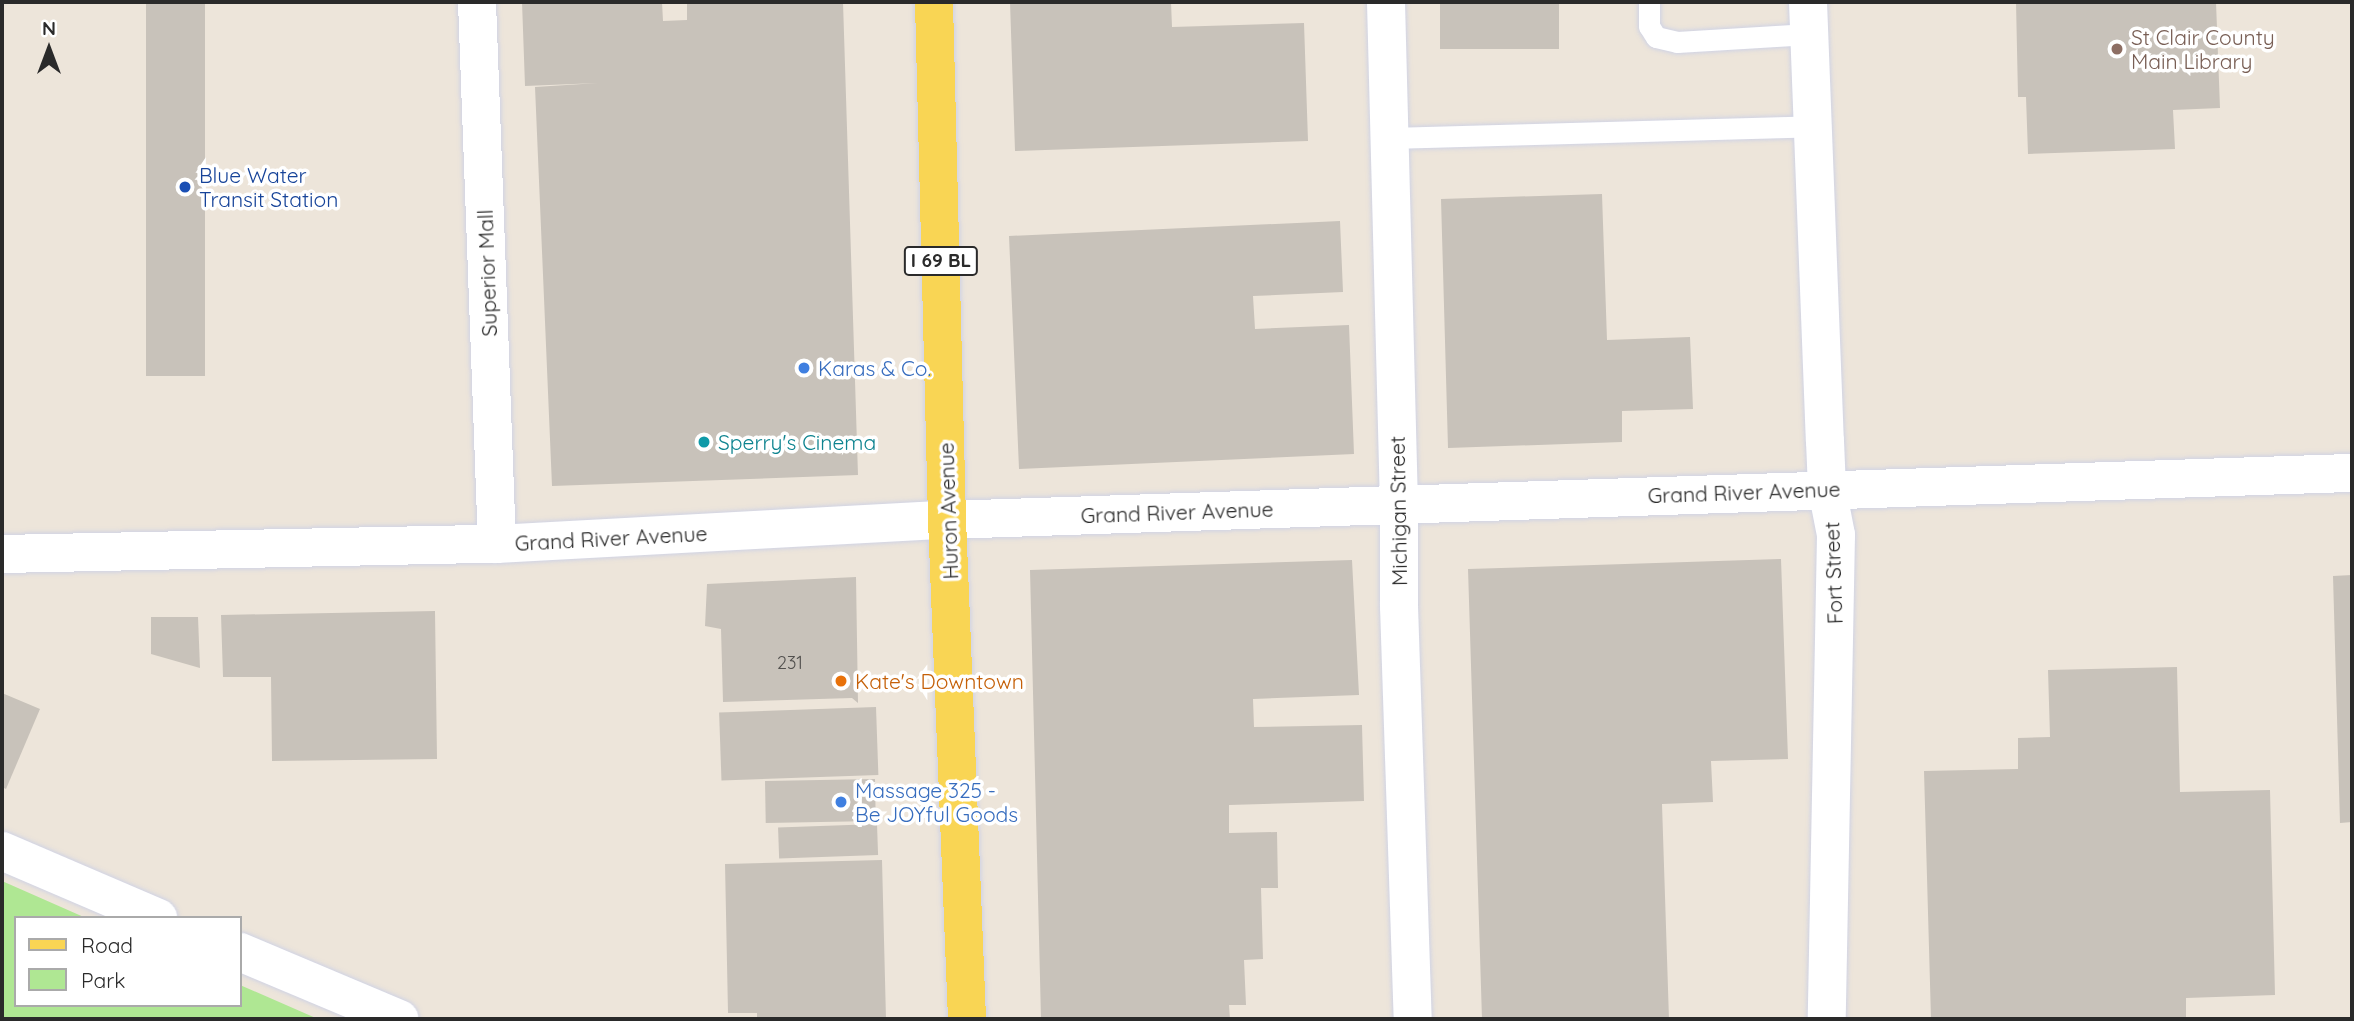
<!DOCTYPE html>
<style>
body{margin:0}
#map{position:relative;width:2354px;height:1021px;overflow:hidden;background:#ede5da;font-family:Quicksand,sans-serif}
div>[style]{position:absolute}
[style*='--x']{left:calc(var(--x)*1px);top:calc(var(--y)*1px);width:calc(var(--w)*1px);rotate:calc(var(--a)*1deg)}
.green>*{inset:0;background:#afe793}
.building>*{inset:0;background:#c8c2ba;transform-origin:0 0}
.roads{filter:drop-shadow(0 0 2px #d0d3e4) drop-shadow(0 0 2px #d0d3e4)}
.lane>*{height:21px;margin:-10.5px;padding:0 10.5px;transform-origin:10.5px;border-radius:10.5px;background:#fff}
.street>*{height:38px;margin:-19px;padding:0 19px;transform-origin:19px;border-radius:19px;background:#fff}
.primary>*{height:38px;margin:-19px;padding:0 19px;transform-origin:19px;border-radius:19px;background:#f9d554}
.dots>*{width:19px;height:19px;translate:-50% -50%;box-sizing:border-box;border:4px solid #fff;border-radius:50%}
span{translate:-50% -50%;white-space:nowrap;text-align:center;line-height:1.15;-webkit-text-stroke:7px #fff;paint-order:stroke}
.number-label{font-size:18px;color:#52504e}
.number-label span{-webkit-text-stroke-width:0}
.shield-label span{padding:2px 5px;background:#fff;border:2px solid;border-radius:5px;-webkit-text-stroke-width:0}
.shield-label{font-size:19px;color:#2a2a2a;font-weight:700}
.education-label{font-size:21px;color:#785e54}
.left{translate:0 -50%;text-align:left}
.transit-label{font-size:21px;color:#164399}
.street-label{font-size:21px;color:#2a2a2a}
.shop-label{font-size:21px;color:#366cbe}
.culture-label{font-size:21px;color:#0d838f}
.food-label{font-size:21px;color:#c56008}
.frame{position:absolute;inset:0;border:4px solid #2a2a2a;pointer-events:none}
.legend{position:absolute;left:14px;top:916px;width:228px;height:91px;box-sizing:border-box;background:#fff;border:2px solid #aaa;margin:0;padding:9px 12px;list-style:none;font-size:21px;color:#2a2a2a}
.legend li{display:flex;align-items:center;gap:14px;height:35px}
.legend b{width:35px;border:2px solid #aaa}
.north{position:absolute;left:14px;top:14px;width:70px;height:70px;-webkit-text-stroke:5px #fff;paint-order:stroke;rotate:0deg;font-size:19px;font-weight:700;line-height:28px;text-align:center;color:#2a2a2a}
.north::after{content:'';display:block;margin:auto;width:24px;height:32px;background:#2a2a2a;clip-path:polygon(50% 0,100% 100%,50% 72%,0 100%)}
</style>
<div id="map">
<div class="green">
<i style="clip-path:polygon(2px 881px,86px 918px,16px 918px,16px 1005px,240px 1005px,240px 985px,318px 1019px,2px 1019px)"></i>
</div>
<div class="building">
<i style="left:146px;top:2px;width:59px;height:374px"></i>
<i style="clip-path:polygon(522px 2px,662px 2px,663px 21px,687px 20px,687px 2px,843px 2px,858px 475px,552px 486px,535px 87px,598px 83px,525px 86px)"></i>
<i style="clip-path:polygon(1010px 2px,1171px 2px,1172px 27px,1304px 23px,1308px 141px,1015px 151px)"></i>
<i style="left:1440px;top:2px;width:119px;height:47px"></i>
<i style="clip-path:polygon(2016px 2px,2216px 2px,2220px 108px,2173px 110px,2175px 149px,2028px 154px,2026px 97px,2018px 97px)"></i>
<i style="clip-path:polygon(1602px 194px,1607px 340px,1690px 337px,1693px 409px,1622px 411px,1622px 442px,1448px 448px,1441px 199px)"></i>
<i style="clip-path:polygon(1340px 221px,1343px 292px,1253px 296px,1255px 329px,1349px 325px,1354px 454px,1019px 469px,1009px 236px)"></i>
<i style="clip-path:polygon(1781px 559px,1788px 759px,1711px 761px,1713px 802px,1662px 804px,1669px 1019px,1482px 1019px,1468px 569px)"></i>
<i style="clip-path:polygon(1352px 560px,1359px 695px,1253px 699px,1254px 727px,1362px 725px,1364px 801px,1229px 805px,1229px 833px,1277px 832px,1278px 888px,1261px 888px,1263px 959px,1244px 960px,1246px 1005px,1229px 1005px,1230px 1019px,1041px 1019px,1030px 570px)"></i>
<i style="clip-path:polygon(2352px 575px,2352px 822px,2340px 823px,2333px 576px)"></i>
<i style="clip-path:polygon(856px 577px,858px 703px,852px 698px,723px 702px,721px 629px,705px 626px,707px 584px)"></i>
<i style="clip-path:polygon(435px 611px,437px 759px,272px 761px,271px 677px,223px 677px,221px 615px)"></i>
<i style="clip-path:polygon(151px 617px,198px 617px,200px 668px,151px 654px)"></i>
<i style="clip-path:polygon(2177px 667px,2180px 792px,2270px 790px,2275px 995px,2186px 998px,2186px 1019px,1931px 1019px,1924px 771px,2018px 769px,2018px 738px,2050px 737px,2048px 670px)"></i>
<i style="clip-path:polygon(2px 693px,40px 709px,6px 789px,2px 787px)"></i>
<i style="left:876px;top:707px;width:68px;height:157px;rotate:88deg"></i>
<i style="left:875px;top:779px;width:42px;height:110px;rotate:89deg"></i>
<i style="left:877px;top:824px;width:31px;height:99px;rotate:88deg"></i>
<i style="clip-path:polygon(882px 860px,886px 1019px,757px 1019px,757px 1013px,728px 1013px,725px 864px)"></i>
</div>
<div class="roads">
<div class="lane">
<i style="--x:1649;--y:2;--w:24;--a:90"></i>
<i style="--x:1649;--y:26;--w:13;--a:58"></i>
<i style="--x:1656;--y:37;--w:22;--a:13"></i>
<i style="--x:1677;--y:42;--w:132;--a:-3.5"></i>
<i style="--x:1391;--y:138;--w:422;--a:-1.6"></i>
</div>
<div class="street">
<i style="--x:477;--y:2;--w:542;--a:87.89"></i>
<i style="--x:1386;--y:2;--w:503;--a:88.52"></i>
<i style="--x:1399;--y:505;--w:101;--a:90"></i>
<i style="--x:1399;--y:606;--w:413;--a:88.1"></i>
<i style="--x:1808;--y:2;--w:439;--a:87.8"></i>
<i style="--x:1825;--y:441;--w:48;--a:87.6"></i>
<i style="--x:1827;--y:489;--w:47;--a:78.9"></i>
<i style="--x:1836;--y:535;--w:484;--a:91.1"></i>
<i style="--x:2;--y:554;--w:495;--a:-1.2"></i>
<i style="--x:497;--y:544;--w:451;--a:-3.1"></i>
<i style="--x:947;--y:520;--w:1406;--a:-1.92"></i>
<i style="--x:2;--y:851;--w:170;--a:23.2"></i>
<i style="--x:240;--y:952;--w:173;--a:22.8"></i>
</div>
<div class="primary">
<i style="--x:934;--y:2;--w:518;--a:88.56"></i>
<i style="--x:947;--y:520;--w:499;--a:87.7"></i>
</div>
</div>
<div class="dots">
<i style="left:2117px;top:49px;background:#8d6e63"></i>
<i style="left:185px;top:187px;background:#1a4fb4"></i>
<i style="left:804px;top:368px;background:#3f7fe0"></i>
<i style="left:704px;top:442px;background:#0f9aa8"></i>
<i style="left:841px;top:681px;background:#e8710a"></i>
<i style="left:841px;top:802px;background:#3f7fe0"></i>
</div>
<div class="number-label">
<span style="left:790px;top:663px">231</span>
</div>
<div class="shield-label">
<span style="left:941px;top:261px">I 69 BL</span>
</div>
<div class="education-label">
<span class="left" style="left:2131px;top:49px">St Clair County<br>Main Library</span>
</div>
<div class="transit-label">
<span class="left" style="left:199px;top:187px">Blue Water<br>Transit Station</span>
</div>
<div class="street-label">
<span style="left:487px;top:273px;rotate:-92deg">Superior Mall</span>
<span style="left:1744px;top:492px;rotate:-2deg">Grand River Avenue</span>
<span style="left:948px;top:511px;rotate:-92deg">Huron Avenue</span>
<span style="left:1398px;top:511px;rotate:-91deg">Michigan Street</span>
<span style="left:1177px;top:512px;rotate:-2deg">Grand River Avenue</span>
<span style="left:611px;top:538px;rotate:-3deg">Grand River Avenue</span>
<span style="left:1833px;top:573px;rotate:-92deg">Fort Street</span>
</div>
<div class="shop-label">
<span class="left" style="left:818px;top:368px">Karas &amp; Co.</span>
<span class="left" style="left:855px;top:802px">Massage 325 -<br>Be JOYful Goods</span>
</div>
<div class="culture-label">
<span class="left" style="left:718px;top:442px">Sperry's Cinema</span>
</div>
<div class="food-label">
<span class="left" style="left:855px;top:681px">Kate's Downtown</span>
</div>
<div class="frame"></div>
<ul class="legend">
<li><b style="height:9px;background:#f9d554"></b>Road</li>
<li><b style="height:19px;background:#afe793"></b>Park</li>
</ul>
<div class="north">N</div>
</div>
